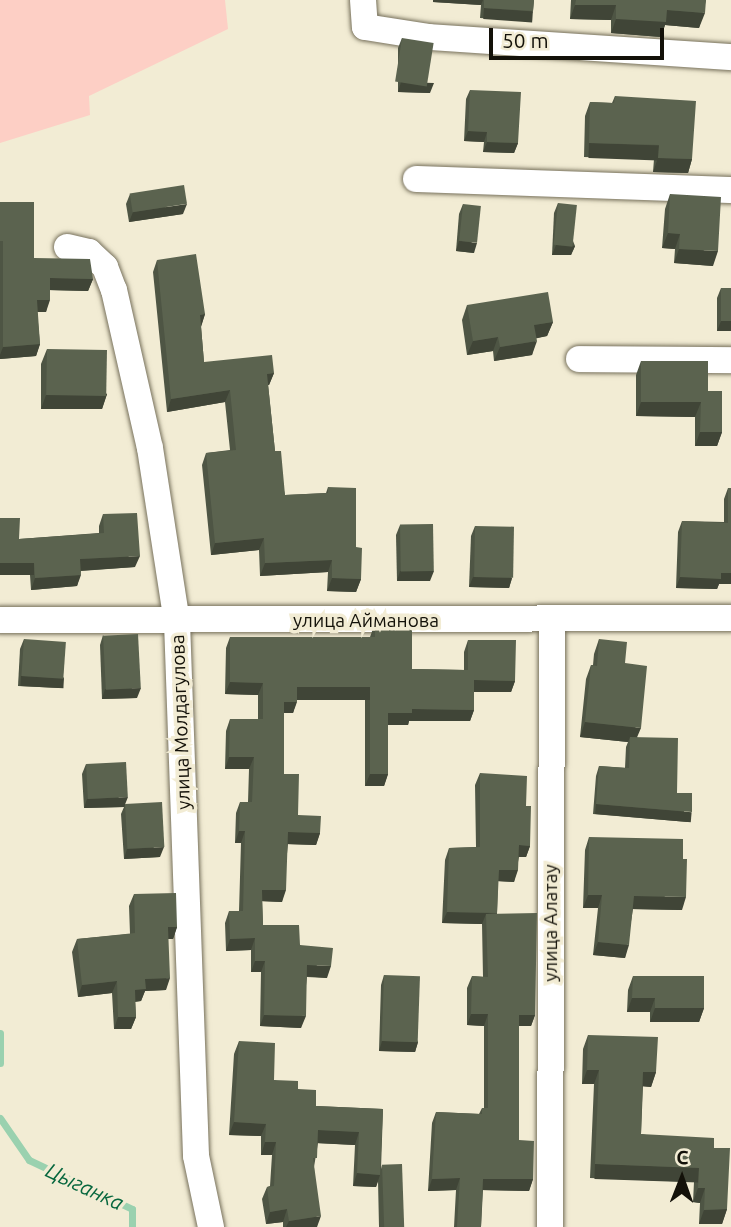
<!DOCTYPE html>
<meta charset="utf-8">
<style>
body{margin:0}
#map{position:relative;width:731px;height:1227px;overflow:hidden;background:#f2ecd4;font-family:Ubuntu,sans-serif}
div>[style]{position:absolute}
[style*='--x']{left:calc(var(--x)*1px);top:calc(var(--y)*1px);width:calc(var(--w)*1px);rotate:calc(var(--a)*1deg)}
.green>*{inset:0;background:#fdcfc5}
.stream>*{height:7px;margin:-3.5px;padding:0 3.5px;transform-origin:3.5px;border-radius:3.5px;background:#9ad1af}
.roads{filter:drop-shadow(0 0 2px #77715c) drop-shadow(0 0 2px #77715c)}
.street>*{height:26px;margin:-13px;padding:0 13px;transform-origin:13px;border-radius:13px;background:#fff}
.wall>*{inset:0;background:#4e5544}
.shaded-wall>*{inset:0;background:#404537;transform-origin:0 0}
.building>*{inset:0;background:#5b634f;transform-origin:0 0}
span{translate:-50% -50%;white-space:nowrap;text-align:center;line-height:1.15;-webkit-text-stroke:7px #f2ecd4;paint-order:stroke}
.street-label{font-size:19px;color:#131109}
.water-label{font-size:21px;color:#07673e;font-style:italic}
.north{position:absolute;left:647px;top:1143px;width:70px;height:70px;-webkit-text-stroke:5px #f2ecd4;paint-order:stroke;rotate:1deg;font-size:19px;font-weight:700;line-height:28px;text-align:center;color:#131109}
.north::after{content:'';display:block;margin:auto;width:24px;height:32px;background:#131109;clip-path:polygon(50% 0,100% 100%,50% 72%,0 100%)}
.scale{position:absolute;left:489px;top:28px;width:175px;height:32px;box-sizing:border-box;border:4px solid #131109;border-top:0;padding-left:9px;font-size:21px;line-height:24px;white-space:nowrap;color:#131109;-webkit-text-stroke:5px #f2ecd4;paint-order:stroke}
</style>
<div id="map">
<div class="green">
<i style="clip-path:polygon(0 0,225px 0,228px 29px,89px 96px,90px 115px,0 143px)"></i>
</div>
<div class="stream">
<i style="--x:0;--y:1033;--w:30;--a:90"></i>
<i style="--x:0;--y:1118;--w:51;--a:55.4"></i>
<i style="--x:29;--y:1160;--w:114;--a:25.4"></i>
<i style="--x:132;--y:1209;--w:18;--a:90"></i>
</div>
<div class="roads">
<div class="street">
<i style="--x:363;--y:0;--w:27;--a:86"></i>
<i style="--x:365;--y:27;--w:65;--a:8.9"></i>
<i style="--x:429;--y:37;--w:303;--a:3.8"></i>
<i style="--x:416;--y:179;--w:315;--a:2"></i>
<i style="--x:67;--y:247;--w:23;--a:13"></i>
<i style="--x:89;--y:252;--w:22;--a:43"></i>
<i style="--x:105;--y:267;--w:25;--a:69"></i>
<i style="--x:114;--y:290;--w:162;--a:77.2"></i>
<i style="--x:150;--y:448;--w:176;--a:81.2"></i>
<i style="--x:177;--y:622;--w:534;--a:87.96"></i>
<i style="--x:196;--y:1156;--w:73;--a:78.1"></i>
<i style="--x:579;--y:359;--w:152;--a:0.4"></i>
<i style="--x:0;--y:620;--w:731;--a:-0.16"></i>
<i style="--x:550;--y:1227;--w:607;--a:-89.81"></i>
</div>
</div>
<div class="wall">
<i style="clip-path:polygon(433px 0,534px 0,533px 11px,529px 21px,480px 18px,481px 5px,433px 2px)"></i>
<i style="clip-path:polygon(571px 0,706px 0,699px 28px,665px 25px,661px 37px,611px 33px,611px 20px,570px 19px)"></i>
<i style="clip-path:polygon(402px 38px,430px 93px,398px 92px,398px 48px)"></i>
<i style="clip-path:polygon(470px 90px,518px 143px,514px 153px,483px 152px,484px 142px,464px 141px,466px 99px)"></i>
<i style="clip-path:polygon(615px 96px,692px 159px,688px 173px,653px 172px,654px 159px,584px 157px,585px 116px,590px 102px,612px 103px)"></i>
<i style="clip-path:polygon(130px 194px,183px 214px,129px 222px,126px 204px)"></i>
<i style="clip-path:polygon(670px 194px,713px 266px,674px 263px,675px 249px,662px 248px,665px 209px)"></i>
<i style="clip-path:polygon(0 202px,34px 258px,93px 279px,88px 291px,50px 290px,46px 312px,37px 312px,40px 344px,36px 356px,0 359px)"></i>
<i style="clip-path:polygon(558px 203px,575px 246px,571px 255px,552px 255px,554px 213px)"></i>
<i style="clip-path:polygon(463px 204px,474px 253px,456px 251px,459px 214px)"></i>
<i style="clip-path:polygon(157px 260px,205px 314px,201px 326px,204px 362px,274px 373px,269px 385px,268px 385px,275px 451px,285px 495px,326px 493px,328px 487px,356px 547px,361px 579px,356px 592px,327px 591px,328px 572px,260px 576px,259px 550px,211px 555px,202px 465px,206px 453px,230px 450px,225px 402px,167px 412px,153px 272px)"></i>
<i style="clip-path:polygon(721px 288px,731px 331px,717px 331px,717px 298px)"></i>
<i style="clip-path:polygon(467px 305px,553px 322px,547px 336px,536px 338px,532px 355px,494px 361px,493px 351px,467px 355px,462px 320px)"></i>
<i style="clip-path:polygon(47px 349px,107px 394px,102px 409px,41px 409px,41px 364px)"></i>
<i style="clip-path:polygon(641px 361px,708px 391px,722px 432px,717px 446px,695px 446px,695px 417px,636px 416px,636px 375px)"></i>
<i style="clip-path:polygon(728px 488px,731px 584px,719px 584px,717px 589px,676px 588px,678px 532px,682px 521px,724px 522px,724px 499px)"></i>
<i style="clip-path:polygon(103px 514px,135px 567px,81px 571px,77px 586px,31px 590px,30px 575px,0 575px,0 518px,19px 539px,99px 533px,99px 526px)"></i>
<i style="clip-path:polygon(400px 525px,430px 581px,397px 581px,396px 535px)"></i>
<i style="clip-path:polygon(475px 526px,512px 578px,509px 588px,469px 587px,471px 536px)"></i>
<i style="clip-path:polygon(375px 623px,412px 669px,464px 670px,464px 652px,468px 640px,515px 681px,511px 692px,474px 692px,474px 710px,470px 721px,409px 721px,408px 725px,388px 725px,388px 774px,384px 786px,365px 786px,365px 699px,297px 699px,293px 713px,284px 713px,284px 774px,298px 815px,320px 833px,316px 845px,288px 844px,282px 902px,262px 901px,263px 925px,300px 945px,327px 978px,307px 977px,301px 1028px,260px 1026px,261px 972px,251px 972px,251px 950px,226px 951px,225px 923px,229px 911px,239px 911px,241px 843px,235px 843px,236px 813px,240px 802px,248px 802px,249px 769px,225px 769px,226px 731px,230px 719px,258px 719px,258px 695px,225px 694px,226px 648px,230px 637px,370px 637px)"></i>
<i style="clip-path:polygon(103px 635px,137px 698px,102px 699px,100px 645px)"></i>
<i style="clip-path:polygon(24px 639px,64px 678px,60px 688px,18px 686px,20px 649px)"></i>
<i style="clip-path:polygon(599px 639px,625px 663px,637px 737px,677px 793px,688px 822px,593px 814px,596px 776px,599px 766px,625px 768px,626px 747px,628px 742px,580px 737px,586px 679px,591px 665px,593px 665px,594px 654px)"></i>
<i style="clip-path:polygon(86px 764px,125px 804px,160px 857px,124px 859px,121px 814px,124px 807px,84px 808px,82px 774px)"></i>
<i style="clip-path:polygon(480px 773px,526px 806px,530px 846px,526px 857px,519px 857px,514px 882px,498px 881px,497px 914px,535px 1015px,531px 1026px,519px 1026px,519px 1140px,533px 1179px,529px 1191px,483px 1190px,481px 1227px,454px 1227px,456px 1190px,428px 1191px,432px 1123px,436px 1112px,479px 1114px,482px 1108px,484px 1108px,484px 1026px,467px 1025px,467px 988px,472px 976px,483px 977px,482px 924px,442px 923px,445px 860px,449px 848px,476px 847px,475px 785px)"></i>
<i style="clip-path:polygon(589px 837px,682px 910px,633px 909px,625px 958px,593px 955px,598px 908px,583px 908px,585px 850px)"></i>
<i style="clip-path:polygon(134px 894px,177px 927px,173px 939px,168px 939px,166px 990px,145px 991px,141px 1001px,135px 1002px,136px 1017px,131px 1029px,114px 1029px,112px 993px,78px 997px,72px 952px,77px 939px,130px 934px,129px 906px)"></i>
<i style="clip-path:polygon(384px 975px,418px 1042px,415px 1052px,379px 1051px,381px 985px)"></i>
<i style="clip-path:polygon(633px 976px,704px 1008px,699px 1022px,650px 1022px,650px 1012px,627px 1012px,628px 990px)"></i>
<i style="clip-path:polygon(588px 1035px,656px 1072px,651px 1087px,643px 1086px,641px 1134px,714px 1148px,727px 1209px,722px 1224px,699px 1224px,700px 1203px,693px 1202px,694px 1182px,590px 1178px,594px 1084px,582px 1084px,583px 1049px)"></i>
<i style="clip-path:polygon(239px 1041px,274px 1080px,298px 1089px,316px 1106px,383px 1109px,381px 1169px,382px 1165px,404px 1227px,379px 1227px,378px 1181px,376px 1187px,353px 1186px,355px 1145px,318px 1143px,314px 1167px,317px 1227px,283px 1227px,283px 1222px,266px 1224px,262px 1199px,267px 1187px,270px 1186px,272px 1155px,261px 1155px,261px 1136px,229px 1135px,234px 1054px)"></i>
</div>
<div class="shaded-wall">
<i style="clip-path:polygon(433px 0,483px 0,481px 5px,433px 2px)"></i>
<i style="clip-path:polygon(575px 5px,616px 5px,611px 20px,570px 19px)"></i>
<i style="left:484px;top:8px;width:49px;height:11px;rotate:4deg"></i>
<i style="clip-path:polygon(667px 10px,705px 13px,699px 28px,665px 25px,661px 37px,611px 33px,616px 19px)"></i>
<i style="clip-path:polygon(401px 82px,434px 83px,430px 93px,398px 92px)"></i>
<i style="clip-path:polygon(468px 131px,487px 132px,484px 142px,464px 141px)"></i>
<i style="clip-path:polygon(487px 142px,518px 143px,514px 153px,483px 152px)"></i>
<i style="left:589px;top:143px;width:70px;height:15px;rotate:2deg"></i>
<i style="clip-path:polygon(658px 158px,692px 159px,688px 173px,653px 172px)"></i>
<i style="clip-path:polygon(187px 204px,183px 214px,129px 222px,133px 212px)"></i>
<i style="clip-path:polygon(668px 233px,680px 234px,675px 249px,662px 248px)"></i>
<i style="clip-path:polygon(459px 241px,477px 243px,474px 253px,456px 251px)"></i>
<i style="clip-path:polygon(556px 245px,575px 246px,571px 255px,552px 255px)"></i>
<i style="clip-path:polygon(679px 249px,718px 251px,713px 266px,674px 263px)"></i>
<i style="clip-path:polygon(50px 278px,93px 279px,88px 291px,46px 290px)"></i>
<i style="clip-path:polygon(37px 300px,50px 300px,46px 312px,32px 312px)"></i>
<i style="clip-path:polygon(205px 314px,201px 327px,200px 315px)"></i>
<i style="clip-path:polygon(721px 321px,731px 321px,731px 331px,717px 331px)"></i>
<i style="clip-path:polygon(553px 322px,547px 336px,529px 340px,534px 325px)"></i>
<i style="clip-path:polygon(498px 337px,493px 351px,467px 355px,473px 341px)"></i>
<i style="clip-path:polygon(537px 341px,532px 355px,494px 361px,500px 347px)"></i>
<i style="clip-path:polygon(40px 344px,36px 356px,0 359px,0 355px,3px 347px)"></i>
<i style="clip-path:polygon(274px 373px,269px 385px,262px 386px,267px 374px)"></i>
<i style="clip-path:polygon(230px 390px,225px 402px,167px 412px,171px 399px)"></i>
<i style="clip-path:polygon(107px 394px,102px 409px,41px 409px,46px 395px)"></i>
<i style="clip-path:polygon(641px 402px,701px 402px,695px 417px,636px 416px)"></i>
<i style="clip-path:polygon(700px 432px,722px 432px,717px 446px,695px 446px)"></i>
<i style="clip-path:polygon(264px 538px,259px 550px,211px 555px,215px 543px)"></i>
<i style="clip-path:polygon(140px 556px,135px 567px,76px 571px,80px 559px)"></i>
<i style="clip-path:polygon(332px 560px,328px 572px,260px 576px,265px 563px)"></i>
<i style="left:0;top:563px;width:34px;height:12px"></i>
<i style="clip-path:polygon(400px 571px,434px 571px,430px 581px,397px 581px)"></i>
<i style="clip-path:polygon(721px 573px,731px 573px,731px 584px,719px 584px,717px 589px,676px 588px,680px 577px)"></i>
<i style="clip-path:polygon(81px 575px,77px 586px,31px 590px,35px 578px)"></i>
<i style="clip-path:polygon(473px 577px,512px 578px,509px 588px,469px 587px)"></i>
<i style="clip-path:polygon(332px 578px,361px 579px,356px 592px,327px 591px)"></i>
<i style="left:21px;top:676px;width:43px;height:10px;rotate:3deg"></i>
<i style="clip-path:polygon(474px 680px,515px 681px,511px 692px,470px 692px)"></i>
<i style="clip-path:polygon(230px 682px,263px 683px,258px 695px,225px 694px)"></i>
<i style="left:297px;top:687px;width:73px;height:13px"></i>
<i style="clip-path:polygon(141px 688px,137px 698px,102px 699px,105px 689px)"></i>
<i style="clip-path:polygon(284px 702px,297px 702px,293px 713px,280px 713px)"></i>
<i style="clip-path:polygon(412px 709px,474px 710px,470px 721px,409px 721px,408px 725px,384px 725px,388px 713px)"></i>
<i style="clip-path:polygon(585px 722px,641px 728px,635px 742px,630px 737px,628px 742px,580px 737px)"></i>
<i style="clip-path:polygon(229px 757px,254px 757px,249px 769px,225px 769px)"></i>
<i style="clip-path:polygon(370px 774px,388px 774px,384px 786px,365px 786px)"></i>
<i style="clip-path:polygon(128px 797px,124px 807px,84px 808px,87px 799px)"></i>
<i style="left:596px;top:804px;width:96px;height:10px;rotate:5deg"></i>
<i style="clip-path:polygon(239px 831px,245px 831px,241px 843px,235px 843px)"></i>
<i style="clip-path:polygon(288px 832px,320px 833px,316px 845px,284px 844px)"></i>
<i style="clip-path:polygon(519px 845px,530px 846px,526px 857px,515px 857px)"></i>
<i style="clip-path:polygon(164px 847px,160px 857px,124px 859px,127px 849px)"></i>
<i style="clip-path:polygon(499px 870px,518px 870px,514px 882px,495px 881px)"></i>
<i style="clip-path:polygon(262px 890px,286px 890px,282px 902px,257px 901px)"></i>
<i style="clip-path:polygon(588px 895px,602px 895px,598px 908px,583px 908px)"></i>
<i style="clip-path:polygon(634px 896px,686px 897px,682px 910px,629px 909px)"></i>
<i style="clip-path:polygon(447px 912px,497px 913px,486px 914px,482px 924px,442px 923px)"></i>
<i style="clip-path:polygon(168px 927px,177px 927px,173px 939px,164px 939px)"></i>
<i style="clip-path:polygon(255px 938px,251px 950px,226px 951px,230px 939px)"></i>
<i style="clip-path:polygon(598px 942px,629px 945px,625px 958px,593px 955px)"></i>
<i style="clip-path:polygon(255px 961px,265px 961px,261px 972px,251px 972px)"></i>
<i style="clip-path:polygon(307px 965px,331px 966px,327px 978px,303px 976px)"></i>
<i style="clip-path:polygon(170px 978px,166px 990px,145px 991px,141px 1001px,130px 1002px,135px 990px,145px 979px)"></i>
<i style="clip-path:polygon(117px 981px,112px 993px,78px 997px,82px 985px)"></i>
<i style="clip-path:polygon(632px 998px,655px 998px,650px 1012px,627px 1012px)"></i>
<i style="clip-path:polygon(655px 1008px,704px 1008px,699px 1022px,650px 1022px)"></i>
<i style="clip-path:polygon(471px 1014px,488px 1014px,484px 1026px,467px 1025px)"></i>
<i style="clip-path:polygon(264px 1015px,306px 1016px,301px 1028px,260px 1026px)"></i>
<i style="clip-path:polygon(519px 1015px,535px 1015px,531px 1026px,515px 1026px)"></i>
<i style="clip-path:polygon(118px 1017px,136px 1017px,131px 1029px,114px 1029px)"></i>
<i style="clip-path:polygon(382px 1041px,418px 1042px,415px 1052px,379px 1051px)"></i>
<i style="clip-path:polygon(587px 1070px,599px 1070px,594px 1084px,582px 1084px)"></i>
<i style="clip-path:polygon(643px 1072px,656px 1072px,651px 1087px,638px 1086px)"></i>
<i style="clip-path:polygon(234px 1122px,266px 1124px,261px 1136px,229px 1135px)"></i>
<i style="clip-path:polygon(318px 1130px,359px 1132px,355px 1145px,314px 1143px)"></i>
<i style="clip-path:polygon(265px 1142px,276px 1142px,272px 1155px,261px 1155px)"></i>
<i style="left:595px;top:1164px;width:104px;height:15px;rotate:2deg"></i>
<i style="clip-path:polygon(357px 1173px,380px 1175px,376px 1187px,353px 1186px)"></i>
<i style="clip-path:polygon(460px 1178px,456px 1190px,428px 1191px,432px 1179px)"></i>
<i style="clip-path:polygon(483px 1179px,533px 1179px,529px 1191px,479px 1190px)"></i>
<i style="clip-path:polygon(698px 1188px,705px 1188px,700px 1203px,693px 1202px)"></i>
<i style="clip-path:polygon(287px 1209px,283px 1222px,266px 1224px,270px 1212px)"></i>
<i style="clip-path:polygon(727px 1209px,722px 1224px,699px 1224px,704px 1210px)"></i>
<i style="clip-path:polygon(321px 1216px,317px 1227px,286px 1227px,289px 1221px)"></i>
</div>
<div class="building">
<i style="clip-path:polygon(484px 0,534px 0,533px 11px,484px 8px)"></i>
<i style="clip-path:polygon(576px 0,706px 0,705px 13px,667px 10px,666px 22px,616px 19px,616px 5px,575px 5px)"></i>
<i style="left:402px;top:38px;width:32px;height:44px;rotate:9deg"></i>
<i style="clip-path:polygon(470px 90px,521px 92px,518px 143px,487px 142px,487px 132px,468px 131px)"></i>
<i style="clip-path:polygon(615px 96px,696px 101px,692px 159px,658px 158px,659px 145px,589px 143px,590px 102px,614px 103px)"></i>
<i style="left:184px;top:185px;width:19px;height:55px;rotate:81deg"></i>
<i style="clip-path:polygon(670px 194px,721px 197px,718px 251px,679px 249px,680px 234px,668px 233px)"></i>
<i style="clip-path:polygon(0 202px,34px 202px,34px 258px,90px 259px,93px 279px,50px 278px,50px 300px,37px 300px,40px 344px,3px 347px,3px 241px,0 241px)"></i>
<i style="left:558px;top:203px;width:19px;height:42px;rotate:6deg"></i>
<i style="left:463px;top:204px;width:18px;height:37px;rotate:6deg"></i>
<i style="clip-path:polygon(196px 254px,205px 314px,200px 315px,204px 362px,272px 355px,274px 373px,267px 374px,275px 451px,281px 451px,285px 495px,328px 493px,328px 487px,356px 488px,356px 547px,362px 548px,361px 579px,332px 578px,332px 560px,265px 563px,264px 538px,215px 543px,206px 453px,236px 450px,230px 390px,171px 399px,157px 260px)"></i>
<i style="left:721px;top:288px;width:10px;height:33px"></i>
<i style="clip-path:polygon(548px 292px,553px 322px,534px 325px,537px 341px,500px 347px,498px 337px,473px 341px,467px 305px)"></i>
<i style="left:47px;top:349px;width:60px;height:46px;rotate:1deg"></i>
<i style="clip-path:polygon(641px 361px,708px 361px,708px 391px,722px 391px,722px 432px,700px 432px,701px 402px,641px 402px)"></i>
<i style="clip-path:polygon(728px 488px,731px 488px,731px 573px,721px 573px,721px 579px,680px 577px,682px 521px,728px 523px)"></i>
<i style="clip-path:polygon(137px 513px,140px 556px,80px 559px,81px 575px,35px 578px,34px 563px,0 563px,0 518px,20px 518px,19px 539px,104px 533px,103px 514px)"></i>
<i style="left:433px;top:524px;width:47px;height:33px;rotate:89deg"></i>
<i style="left:475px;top:526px;width:39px;height:51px;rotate:1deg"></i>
<i style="clip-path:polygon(375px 623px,412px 623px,412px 669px,468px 670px,468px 640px,516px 640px,515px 681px,474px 680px,474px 710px,412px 709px,412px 713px,388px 713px,388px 774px,370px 774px,370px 687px,297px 687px,297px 702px,284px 702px,284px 774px,299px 774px,298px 815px,321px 816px,320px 833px,288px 832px,286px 890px,262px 890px,263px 925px,299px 925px,300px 945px,333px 948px,331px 966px,307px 965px,306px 1016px,264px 1015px,265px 961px,255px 961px,255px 938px,230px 939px,229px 911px,243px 911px,245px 831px,239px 831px,240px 802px,252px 802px,254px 757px,229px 757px,230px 719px,263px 719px,263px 683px,230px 682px,230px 637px,375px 637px)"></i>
<i style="left:138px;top:634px;width:54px;height:35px;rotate:87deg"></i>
<i style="left:24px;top:639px;width:42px;height:37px;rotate:4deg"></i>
<i style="clip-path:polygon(599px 639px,627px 642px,625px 663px,647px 666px,641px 728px,585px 722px,591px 665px,597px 666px)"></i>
<i style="clip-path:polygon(630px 737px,678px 738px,677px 793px,692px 793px,692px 812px,596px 804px,599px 766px,629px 768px)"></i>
<i style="left:126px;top:762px;width:35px;height:40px;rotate:87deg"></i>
<i style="clip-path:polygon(480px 773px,527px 776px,526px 806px,531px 806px,530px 846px,519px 845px,518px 870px,499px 870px,497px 913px,447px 912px,449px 848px,480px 847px)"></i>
<i style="left:162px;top:802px;width:45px;height:37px;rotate:87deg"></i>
<i style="clip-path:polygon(589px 837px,683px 839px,683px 859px,687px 859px,686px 897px,634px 896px,629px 945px,598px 942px,602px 895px,588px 895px)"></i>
<i style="clip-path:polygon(176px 893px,177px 927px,168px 927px,170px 978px,145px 979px,146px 989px,135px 990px,136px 1017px,118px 1017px,117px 981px,82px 985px,77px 939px,135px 933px,134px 894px)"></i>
<i style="clip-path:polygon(537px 913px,535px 1015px,519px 1015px,519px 1140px,534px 1141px,533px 1179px,483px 1179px,481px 1227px,457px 1227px,460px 1178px,432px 1179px,436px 1112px,482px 1114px,482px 1108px,488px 1108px,488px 1014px,471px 1014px,472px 976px,488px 977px,486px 914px)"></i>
<i style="left:384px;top:975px;width:36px;height:66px;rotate:2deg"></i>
<i style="clip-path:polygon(633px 976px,704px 976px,704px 1008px,655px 1008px,655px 998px,632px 998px)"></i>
<i style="clip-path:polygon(588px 1035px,658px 1037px,656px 1072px,643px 1072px,641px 1134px,714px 1138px,714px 1148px,730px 1148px,727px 1209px,704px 1210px,705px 1188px,698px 1188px,699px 1168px,595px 1164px,599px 1070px,587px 1070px)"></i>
<i style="clip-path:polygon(239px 1041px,275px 1043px,274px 1080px,298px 1081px,298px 1089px,316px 1090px,316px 1106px,383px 1109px,380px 1175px,357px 1173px,359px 1132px,318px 1130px,317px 1158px,313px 1158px,321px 1216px,289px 1221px,287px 1209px,270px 1212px,267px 1187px,274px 1186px,276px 1142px,265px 1142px,266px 1124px,234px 1122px)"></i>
<i style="left:402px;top:1164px;width:63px;height:20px;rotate:88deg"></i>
</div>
<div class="street-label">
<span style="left:366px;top:621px">улица Айманова</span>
<span style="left:181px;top:722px;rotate:-92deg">улица Молдагулова</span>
<span style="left:551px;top:923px;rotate:-90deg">улица Алатау</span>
</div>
<div class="water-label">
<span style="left:85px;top:1186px;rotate:25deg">Цыганка</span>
</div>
<div class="north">С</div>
<div class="scale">50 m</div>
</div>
